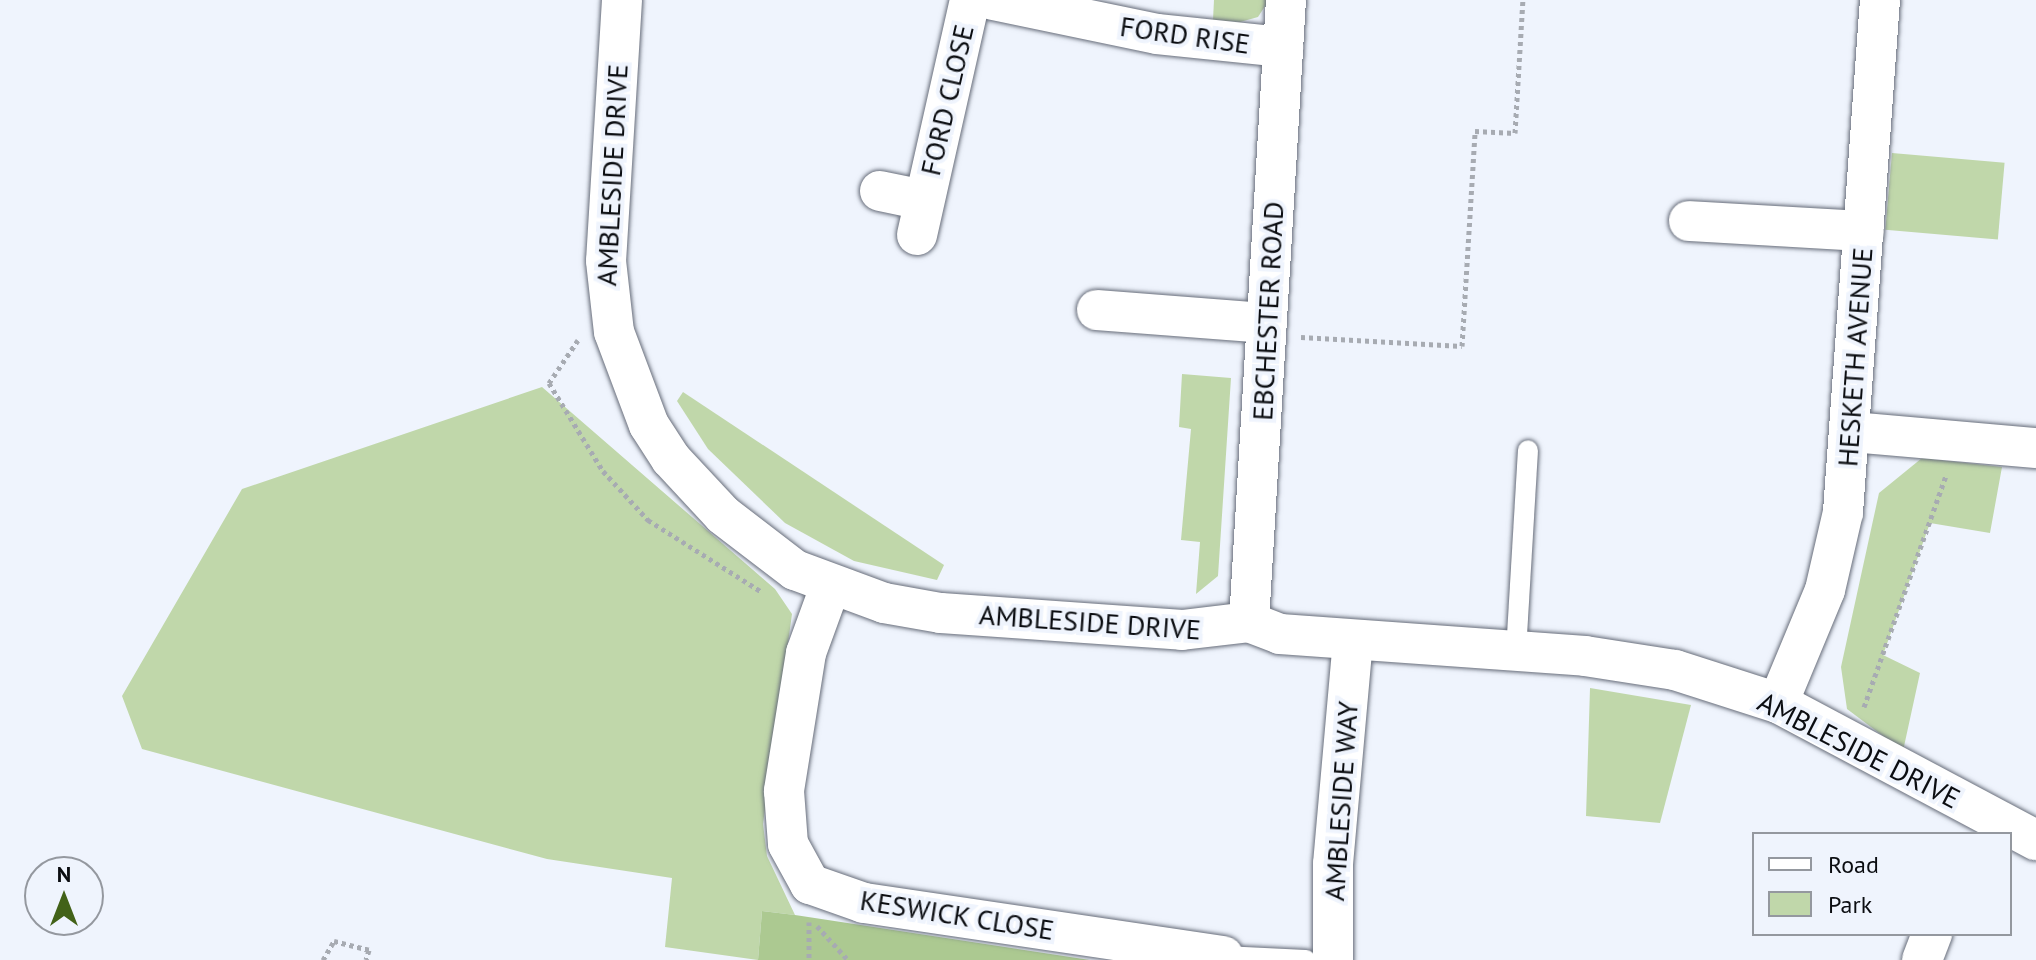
<!DOCTYPE html>
<style>
body{margin:0}
#map{position:relative;width:2036px;height:960px;overflow:hidden;background:#eff4fd;font-family:"PT Sans",sans-serif}
div>[style]{position:absolute}
[style*='--x']{left:calc(var(--x)*1px);top:calc(var(--y)*1px);width:calc(var(--w)*1px);rotate:calc(var(--a)*1deg)}
.green>*{inset:0;background:#c0d7aa;transform-origin:0 0}
.forest>*{inset:0;background:#acc991}
.path>*{height:5px;margin-top:-2.5px;transform-origin:0;background:repeating-linear-gradient(90deg,#a7abb2 0 4px,transparent 0 8px)}
.roads{filter:drop-shadow(0 0 2px #676d7a) drop-shadow(0 0 2px #676d7a)}
.service>*{height:20px;margin:-10px;padding:0 10px;transform-origin:10px;border-radius:10px;background:#fff}
.minor>*{height:40px;margin:-20px;padding:0 20px;transform-origin:20px;border-radius:20px;background:#fff}
span{translate:-50% -50%;white-space:nowrap;text-align:center;line-height:1.15;-webkit-text-stroke:8px #eff4fd;paint-order:stroke}
.street-label{font-size:28px;color:#0b0d11}
.legend{position:absolute;left:1752px;top:832px;width:260px;height:104px;box-sizing:border-box;background:#eff4fd;border:2px solid #94989f;margin:0;padding:10px 14px;list-style:none;font-size:24px;color:#0b0d11}
.legend li{display:flex;align-items:center;gap:16px;height:40px}
.legend b{width:40px;border:2px solid #94989f}
.north{position:absolute;left:24px;top:856px;width:80px;height:80px;box-sizing:border-box;background:#eff4fd;border:2px solid #94989f;border-radius:50%;rotate:0deg;font-size:22px;font-weight:700;line-height:32px;text-align:center;color:#0b0d11}
.north::after{content:'';display:block;margin:auto;width:28px;height:36px;background:#426218;clip-path:polygon(50% 0,100% 100%,50% 72%,0 100%)}
</style>
<div id="map">
<div class="green">
<i style="clip-path:polygon(1214px 0,1269px 0,1258px 17px,1240px 22px,1213px 20px)"></i>
<i style="left:1892px;top:153px;width:113px;height:77px;rotate:5deg"></i>
<i style="clip-path:polygon(1182px 374px,1231px 378px,1218px 576px,1196px 594px,1200px 542px,1181px 540px,1191px 429px,1179px 427px)"></i>
<i style="clip-path:polygon(542px 387px,775px 589px,792px 614px,763px 824px,767px 856px,795px 915px,762px 911px,758px 960px,665px 947px,672px 878px,547px 859px,142px 749px,122px 696px,242px 489px)"></i>
<i style="clip-path:polygon(683px 392px,944px 565px,937px 580px,854px 561px,785px 523px,708px 449px,677px 401px)"></i>
<i style="clip-path:polygon(1922px 458px,2002px 467px,1990px 533px,1930px 523px,1883px 655px,1920px 673px,1903px 751px,1847px 709px,1841px 667px,1879px 493px)"></i>
<i style="clip-path:polygon(1590px 688px,1691px 705px,1660px 823px,1586px 816px)"></i>
</div>
<div class="forest">
<i style="clip-path:polygon(762px 911px,795px 915px,1090px 960px,758px 960px)"></i>
</div>
<div class="path">
<i style="--x:1301;--y:337;--w:161;--a:3.2"></i>
<i style="--x:1462;--y:346;--w:215;--a:-86.5"></i>
<i style="--x:1475;--y:131;--w:40;--a:2.9"></i>
<i style="--x:1515;--y:133;--w:133;--a:-86.6"></i>
<i style="--x:578;--y:340;--w:52;--a:124"></i>
<i style="--x:549;--y:383;--w:103;--a:58.5"></i>
<i style="--x:603;--y:471;--w:67;--a:47.4"></i>
<i style="--x:648;--y:520;--w:135;--a:32.3"></i>
<i style="--x:1864;--y:707;--w:246;--a:-70.5"></i>
<i style="--x:809;--y:922;--w:38;--a:90"></i>
<i style="--x:817;--y:926;--w:46;--a:47.6"></i>
<i style="--x:323;--y:960;--w:22;--a:-60"></i>
<i style="--x:334;--y:941;--w:36;--a:14"></i>
<i style="--x:369;--y:950;--w:10;--a:107"></i>
</div>
<div class="roads">
<div class="service">
<i style="--x:1516;--y:652;--w:202;--a:-86.6"></i>
<i style="--x:1223;--y:956;--w:83;--a:2.8"></i>
</div>
<div class="minor">
<i style="--x:622;--y:0;--w:261;--a:93.5"></i>
<i style="--x:606;--y:261;--w:71;--a:83.6"></i>
<i style="--x:614;--y:332;--w:99;--a:69.4"></i>
<i style="--x:649;--y:425;--w:40;--a:57.1"></i>
<i style="--x:671;--y:459;--w:76;--a:47.1"></i>
<i style="--x:723;--y:515;--w:91;--a:37.4"></i>
<i style="--x:795;--y:570;--w:95;--a:20.3"></i>
<i style="--x:884;--y:603;--w:58;--a:10"></i>
<i style="--x:941;--y:613;--w:242;--a:4"></i>
<i style="--x:1182;--y:630;--w:67;--a:-6.8"></i>
<i style="--x:1249;--y:622;--w:33;--a:21"></i>
<i style="--x:1280;--y:634;--w:306;--a:4.1"></i>
<i style="--x:1585;--y:656;--w:91;--a:8.8"></i>
<i style="--x:1675;--y:670;--w:108;--a:17.8"></i>
<i style="--x:1778;--y:703;--w:292;--a:28"></i>
<i style="--x:993;--y:0;--w:167;--a:11.7"></i>
<i style="--x:1157;--y:34;--w:127;--a:5.9"></i>
<i style="--x:880;--y:191;--w:45;--a:11.6"></i>
<i style="--x:1689;--y:221;--w:175;--a:3.3"></i>
<i style="--x:917;--y:235;--w:241;--a:-77.3"></i>
<i style="--x:1097;--y:310;--w:170;--a:4.4"></i>
<i style="--x:1852;--y:432;--w:185;--a:5"></i>
<i style="--x:830;--y:587;--w:70;--a:110"></i>
<i style="--x:806;--y:653;--w:140;--a:99.1"></i>
<i style="--x:784;--y:791;--w:53;--a:85.7"></i>
<i style="--x:788;--y:844;--w:46;--a:61.2"></i>
<i style="--x:810;--y:884;--w:57;--a:19.4"></i>
<i style="--x:864;--y:903;--w:363;--a:8.4"></i>
<i style="--x:1249;--y:622;--w:623;--a:-86.6"></i>
<i style="--x:1778;--y:703;--w:122;--a:-67.4"></i>
<i style="--x:1825;--y:590;--w:80;--a:-77"></i>
<i style="--x:1843;--y:512;--w:513;--a:-85.87"></i>
<i style="--x:1333;--y:960;--w:96;--a:-90"></i>
<i style="--x:1333;--y:864;--w:223;--a:-84.9"></i>
<i style="--x:1922;--y:960;--w:28;--a:-69"></i>
</div>
</div>
<div class="street-label">
<span style="left:1185px;top:35px;rotate:8deg">FORD RISE</span>
<span style="left:947px;top:100px;rotate:-77deg">FORD CLOSE</span>
<span style="left:612px;top:175px;rotate:-87deg">AMBLESIDE DRIVE</span>
<span style="left:1268px;top:311px;rotate:-87deg">EBCHESTER ROAD</span>
<span style="left:1855px;top:357px;rotate:-86deg">HESKETH AVENUE</span>
<span style="left:1090px;top:622px;rotate:4deg">AMBLESIDE DRIVE</span>
<span style="left:1859px;top:750px;rotate:27deg">AMBLESIDE DRIVE</span>
<span style="left:1341px;top:801px;rotate:-86deg">AMBLESIDE WAY</span>
<span style="left:957px;top:915px;rotate:9deg">KESWICK CLOSE</span>
</div>
<ul class="legend">
<li><b style="height:10px;background:#fff"></b>Road</li>
<li><b style="height:22px;background:#c0d7aa"></b>Park</li>
</ul>
<div class="north">N</div>
</div>
